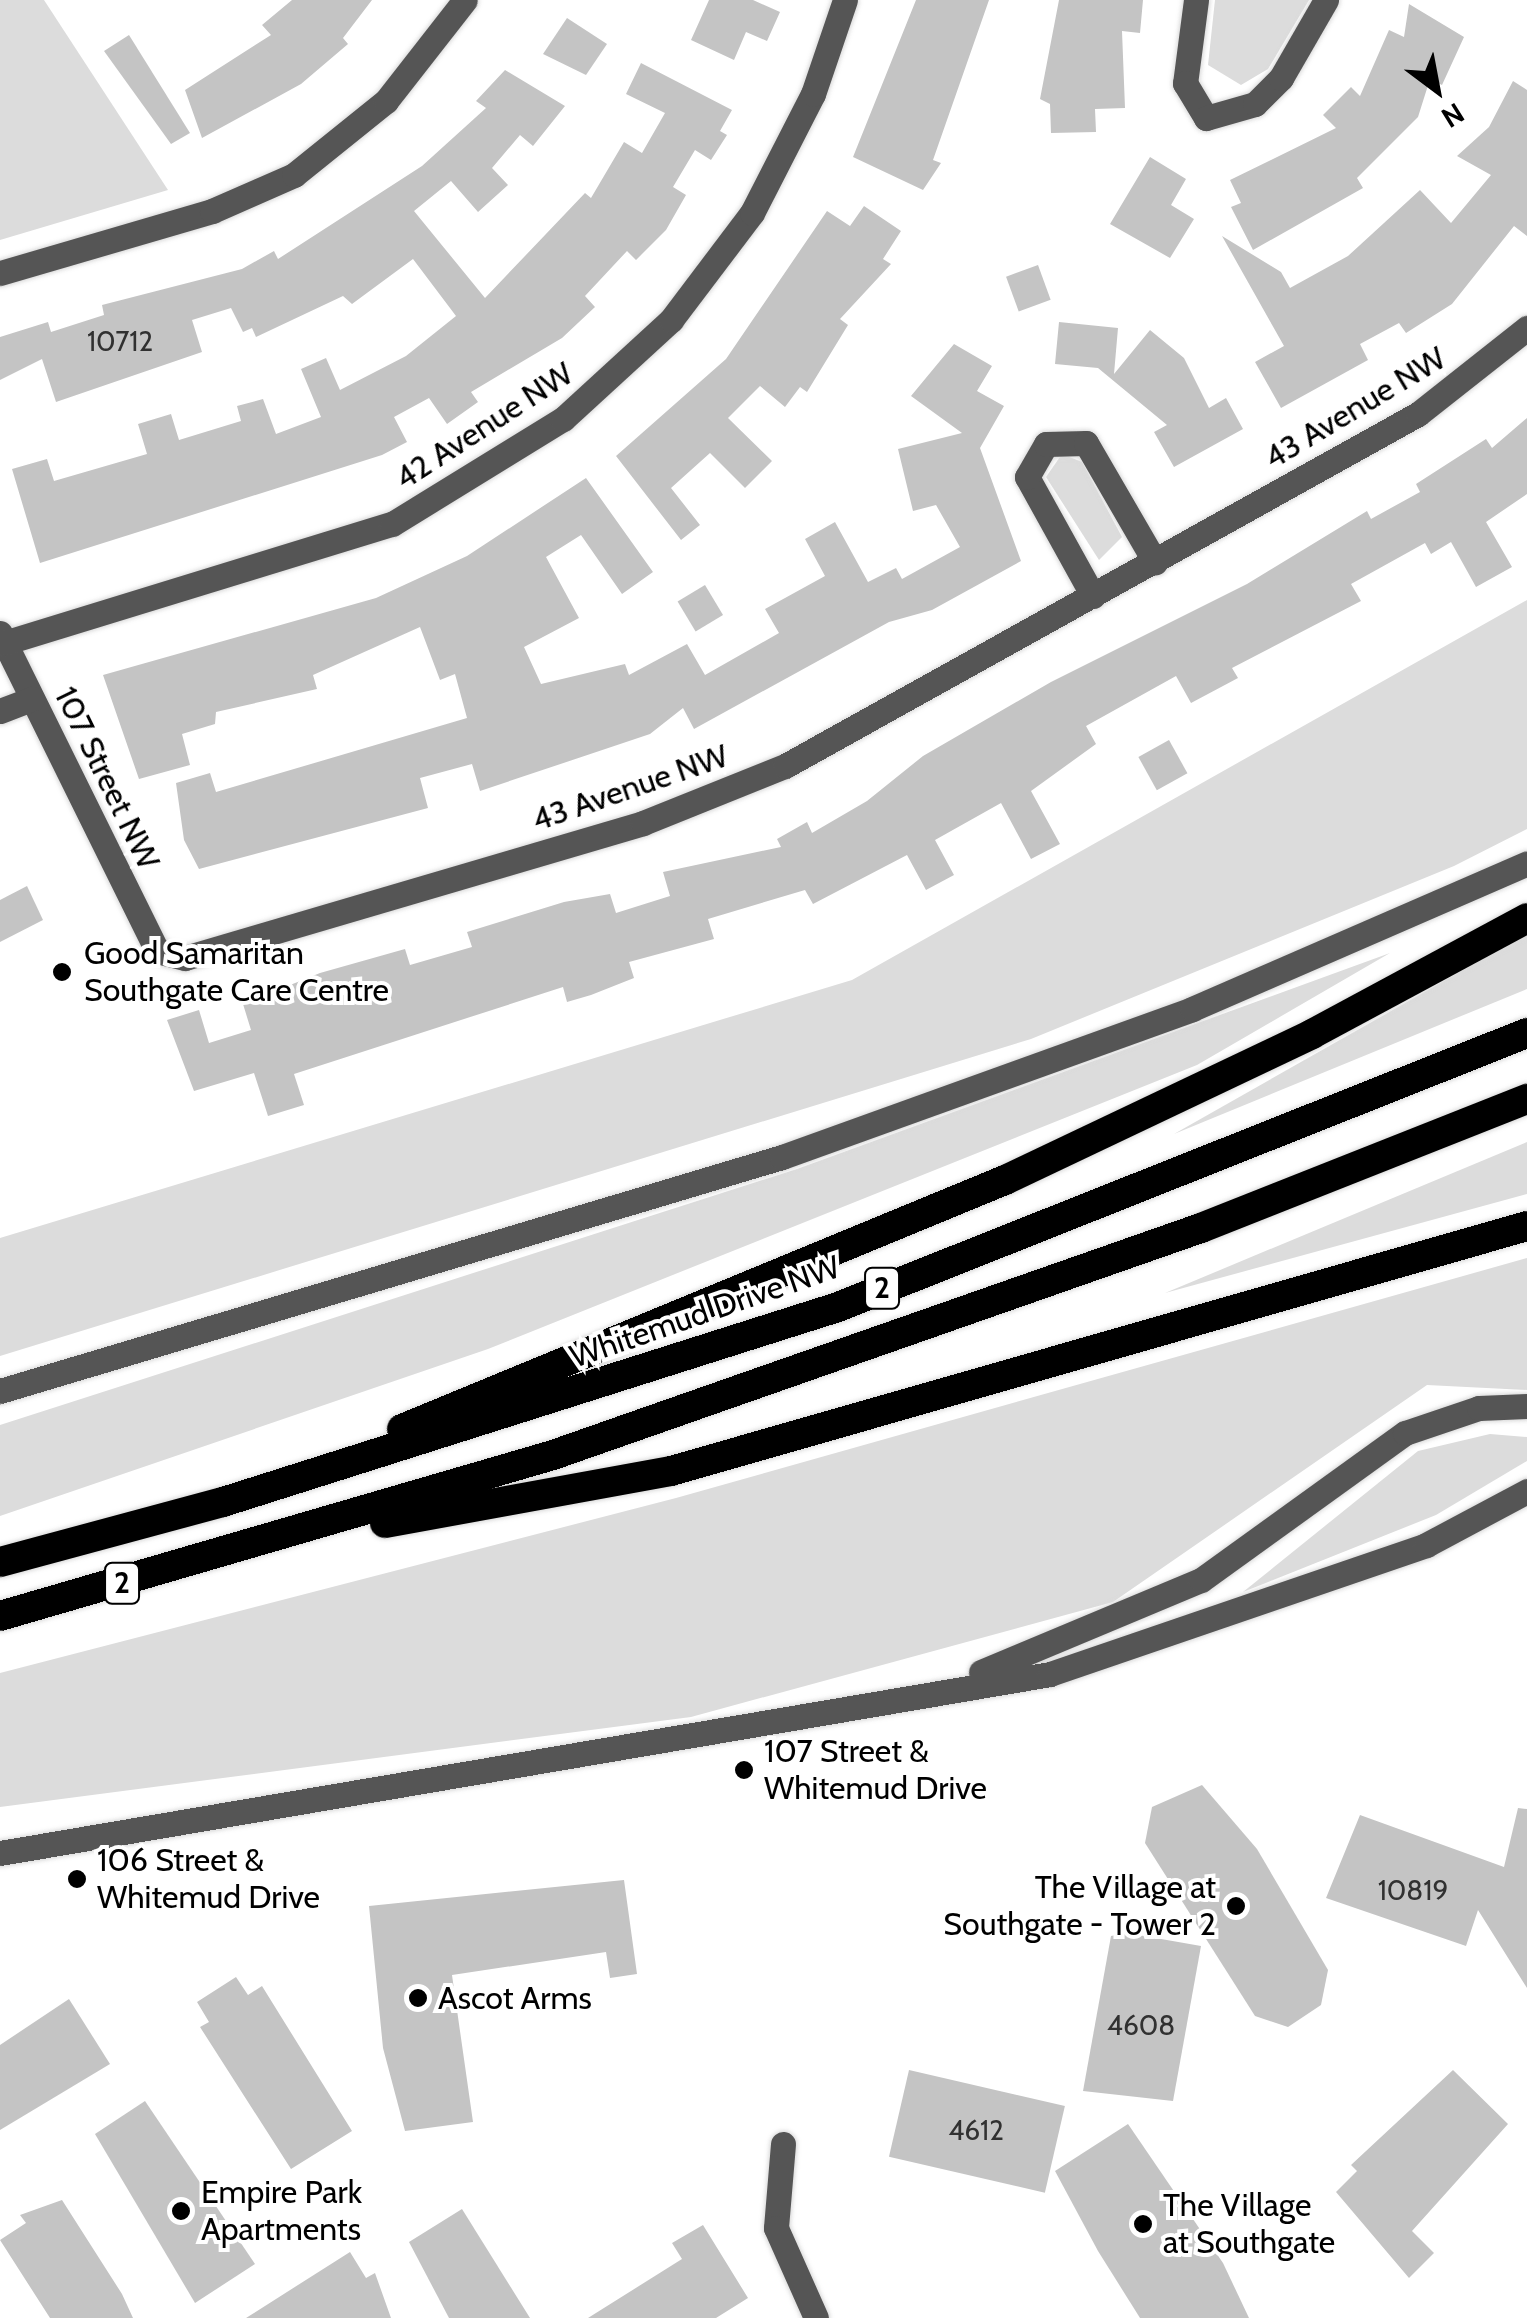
<!DOCTYPE html>
<style>
body{margin:0}
#map{position:relative;width:1527px;height:2318px;overflow:hidden;background:#fff;font-family:Cabin,sans-serif}
div>[style]{position:absolute}
[style*='--x']{left:calc(var(--x)*1px);top:calc(var(--y)*1px);width:calc(var(--w)*1px);rotate:calc(var(--a)*1deg)}
.green>*{inset:0;background:#dcdcdc}
.building>*{inset:0;background:#c4c4c4;transform-origin:0 0}
.roads{filter:drop-shadow(0 0 2px #dbdbdb) drop-shadow(0 0 2px #dbdbdb)}
.minor>*{height:25px;margin:-12.5px;padding:0 12.5px;transform-origin:12.5px;border-radius:12.5px;background:#555}
.highway>*{height:30px;margin:-15px;padding:0 15px;transform-origin:15px;border-radius:15px;background:#000}
.dots>*{width:28px;height:28px;translate:-50% -50%;box-sizing:border-box;border:5px solid #fff;border-radius:50%}
span{translate:-50% -50%;white-space:nowrap;text-align:center;line-height:1.15;-webkit-text-stroke:8px #fff;paint-order:stroke}
.number-label{font-size:28px;color:#313131}
.number-label span{-webkit-text-stroke-width:0}
.shield-label span{padding:2px 8px;background:#fff;border:2px solid;border-radius:8px;-webkit-text-stroke-width:0}
.shield-label{font-size:30px;color:#000;font-weight:700}
.street-label{font-size:32px;color:#000}
.poi-label{font-size:32px;color:#000}
.left{translate:0 -50%;text-align:left}
.right{translate:-100% -50%;text-align:right}
.north{position:absolute;left:1387px;top:40px;width:100px;height:100px;-webkit-text-stroke:8px #fff;paint-order:stroke;rotate:148deg;font-size:28px;font-weight:700;line-height:40px;text-align:center;color:#000}
.north::after{content:'';display:block;margin:auto;width:35px;height:45px;background:#000;clip-path:polygon(50% 0,100% 100%,50% 72%,0 100%)}
</style>
<div id="map">
<div class="green">
<i style="clip-path:polygon(0 0,44px 0,168px 190px,0 240px)"></i>
<i style="clip-path:polygon(1215px 0,1309px 0,1268px 69px,1241px 85px,1208px 65px)"></i>
<i style="clip-path:polygon(1062px 454px,1082px 462px,1122px 537px,1099px 560px,1046px 477px)"></i>
<i style="clip-path:polygon(1527px 600px,1527px 829px,1454px 866px,1031px 1039px,0 1356px,0 1238px,852px 980px)"></i>
<i style="clip-path:polygon(1527px 934px,1527px 989px,1174px 1134px)"></i>
<i style="clip-path:polygon(1390px 953px,1197px 1065px,488px 1349px,0 1516px,0 1425px,797px 1169px)"></i>
<i style="clip-path:polygon(1527px 1142px,1527px 1194px,1165px 1293px)"></i>
<i style="clip-path:polygon(1527px 1258px,1527px 1390px,1427px 1385px,1113px 1602px,691px 1717px,0 1807px,0 1673px,676px 1498px)"></i>
<i style="clip-path:polygon(1490px 1434px,1527px 1437px,1527px 1461px,1436px 1515px,1243px 1592px,1418px 1451px)"></i>
</div>
<div class="building">
<i style="clip-path:polygon(292px 0,372px 0,343px 38px,348px 44px,301px 84px,202px 138px,185px 90px,271px 35px,262px 25px)"></i>
<i style="clip-path:polygon(709px 0,753px 0,780px 12px,767px 41px,746px 32px,734px 60px,691px 40px)"></i>
<i style="clip-path:polygon(916px 0,989px 0,933px 160px,941px 163px,923px 190px,853px 157px)"></i>
<i style="clip-path:polygon(1059px 0,1143px 0,1140px 33px,1122px 31px,1125px 108px,1095px 109px,1096px 132px,1051px 133px,1050px 104px,1040px 99px)"></i>
<i style="clip-path:polygon(1409px 4px,1464px 37px,1442px 85px,1430px 79px,1418px 117px,1357px 178px,1363px 188px,1253px 250px,1231px 207px,1241px 203px,1230px 180px,1336px 128px,1323px 115px,1351px 87px,1360px 96px,1389px 30px,1404px 37px)"></i>
<i style="clip-path:polygon(567px 18px,607px 44px,586px 75px,543px 54px)"></i>
<i style="clip-path:polygon(129px 35px,190px 133px,171px 144px,104px 51px)"></i>
<i style="clip-path:polygon(641px 63px,732px 110px,720px 131px,727px 135px,711px 160px,695px 150px,673px 187px,686px 195px,666px 230px,636px 260px,627px 251px,585px 296px,595px 307px,562px 338px,471px 392px,478px 402px,447px 424px,429px 398px,394px 417px,407px 442px,382px 455px,40px 563px,12px 469px,47px 459px,54px 481px,147px 454px,138px 424px,171px 414px,179px 440px,241px 421px,237px 406px,263px 399px,276px 434px,321px 417px,301px 369px,326px 358px,340px 390px,406px 356px,456px 316px,413px 259px,352px 304px,343px 296px,256px 337px,252px 328px,243px 332px,231px 308px,192px 320px,202px 352px,56px 402px,42px 359px,0 380px,0 337px,48px 322px,51px 332px,104px 315px,102px 305px,242px 269px,274px 251px,278px 259px,422px 166px,486px 108px,476px 101px,505px 70px,565px 106px,533px 146px,520px 135px,492px 168px,508px 185px,478px 212px,451px 181px,414px 211px,485px 298px,585px 193px,591px 198px,624px 142px,642px 153px,665px 113px,626px 94px)"></i>
<i style="clip-path:polygon(1513px 81px,1527px 90px,1527px 236px,1514px 226px,1452px 304px,1406px 333px,1399px 323px,1360px 344px,1368px 360px,1281px 408px,1255px 362px,1284px 346px,1222px 236px,1281px 272px,1290px 288px,1348px 256px,1420px 190px,1451px 223px,1491px 175px,1457px 156px,1489px 127px)"></i>
<i style="clip-path:polygon(1150px 157px,1186px 179px,1171px 205px,1194px 219px,1170px 258px,1110px 224px)"></i>
<i style="clip-path:polygon(864px 206px,901px 231px,883px 259px,891px 264px,840px 319px,848px 325px,807px 392px,800px 387px,785px 407px,760px 386px,728px 418px,772px 461px,745px 488px,710px 453px,671px 488px,700px 525px,681px 540px,616px 456px,726px 359px,827px 211px,850px 226px)"></i>
<i style="left:1038px;top:265px;width:37px;height:34px;rotate:70deg"></i>
<i style="clip-path:polygon(1059px 322px,1118px 328px,1114px 374px,1150px 330px,1184px 358px,1209px 408px,1226px 398px,1243px 429px,1174px 467px,1154px 432px,1167px 425px,1098px 368px,1055px 364px)"></i>
<i style="clip-path:polygon(954px 344px,992px 366px,977px 391px,1004px 406px,980px 448px,1021px 561px,932px 610px,889px 622px,694px 729px,683px 708px,650px 734px,480px 791px,472px 764px,420px 778px,428px 808px,199px 869px,184px 840px,176px 783px,210px 773px,216px 792px,467px 718px,455px 674px,440px 680px,420px 627px,313px 675px,317px 689px,216px 712px,215px 724px,182px 734px,190px 765px,139px 779px,103px 675px,376px 598px,467px 556px,586px 478px,653px 572px,622px 594px,581px 535px,546px 557px,579px 618px,524px 647px,541px 684px,625px 664px,629px 675px,687px 644px,705px 675px,779px 633px,765px 609px,825px 576px,805px 539px,835px 522px,868px 582px,896px 568px,902px 579px,960px 547px,936px 505px,913px 511px,898px 449px,962px 433px,911px 396px)"></i>
<i style="clip-path:polygon(1527px 418px,1527px 494px,1486px 522px,1512px 567px,1476px 587px,1451px 542px,1431px 554px,1425px 543px,1351px 584px,1361px 601px,1232px 668px,1238px 678px,1191px 703px,1176px 676px,1086px 726px,1096px 744px,1031px 791px,1060px 844px,1031px 859px,1001px 803px,935px 840px,954px 875px,926px 890px,907px 855px,813px 904px,805px 890px,708px 919px,714px 939px,629px 962px,634px 978px,591px 995px,567px 1002px,563px 987px,294px 1074px,304px 1105px,268px 1116px,254px 1073px,194px 1091px,167px 1020px,199px 1010px,209px 1043px,251px 1030px,243px 1004px,320px 973px,405px 949px,410px 965px,472px 947px,467px 932px,564px 902px,610px 894px,616px 913px,670px 896px,663px 872px,781px 847px,777px 839px,807px 822px,812px 833px,867px 801px,923px 756px,1051px 682px,1247px 584px,1367px 511px,1371px 519px,1420px 492px,1416px 484px,1486px 439px,1492px 448px)"></i>
<i style="left:705px;top:585px;width:35px;height:32px;rotate:59deg"></i>
<i style="left:1169px;top:740px;width:38px;height:35px;rotate:61deg"></i>
<i style="clip-path:polygon(27px 886px,43px 920px,0 942px,0 900px)"></i>
<i style="clip-path:polygon(1202px 1785px,1257px 1849px,1328px 1970px,1321px 2005px,1288px 2027px,1255px 2016px,1145px 1843px,1152px 1807px)"></i>
<i style="clip-path:polygon(1518px 1808px,1527px 1809px,1527px 1988px,1478px 1910px,1466px 1946px,1326px 1898px,1360px 1815px,1504px 1867px)"></i>
<i style="clip-path:polygon(624px 1880px,637px 1974px,610px 1978px,606px 1952px,452px 1975px,473px 2122px,405px 2131px,383px 2048px,369px 1906px)"></i>
<i style="clip-path:polygon(1127px 1933px,1201px 1946px,1173px 2101px,1083px 2091px,1111px 1936px)"></i>
<i style="clip-path:polygon(236px 1977px,248px 1995px,262px 1986px,352px 2131px,291px 2169px,200px 2027px,209px 2022px,197px 2002px)"></i>
<i style="clip-path:polygon(69px 1999px,110px 2064px,0 2130px,0 2045px)"></i>
<i style="left:909px;top:2070px;width:160px;height:89px;rotate:13deg"></i>
<i style="clip-path:polygon(1453px 2070px,1508px 2124px,1412px 2231px,1434px 2253px,1409px 2278px,1336px 2192px,1357px 2171px,1351px 2165px)"></i>
<i style="clip-path:polygon(145px 2101px,255px 2264px,195px 2303px,95px 2134px)"></i>
<i style="clip-path:polygon(1128px 2124px,1223px 2263px,1249px 2318px,1140px 2318px,1098px 2251px,1055px 2171px)"></i>
<i style="clip-path:polygon(62px 2200px,122px 2294px,133px 2318px,50px 2318px,0 2240px,26px 2223px,20px 2215px)"></i>
<i style="clip-path:polygon(462px 2209px,530px 2318px,449px 2318px,409px 2242px)"></i>
<i style="clip-path:polygon(703px 2225px,748px 2298px,716px 2318px,588px 2318px,682px 2259px,672px 2243px)"></i>
<i style="clip-path:polygon(350px 2252px,366px 2278px,375px 2273px,391px 2318px,246px 2318px)"></i>
</div>
<div class="roads">
<div class="minor">
<i style="--x:1196;--y:0;--w:84;--a:97.5"></i>
<i style="--x:1185;--y:83;--w:41;--a:59"></i>
<i style="--x:1206;--y:118;--w:51;--a:-15.9"></i>
<i style="--x:1255;--y:104;--w:37;--a:-45"></i>
<i style="--x:1281;--y:78;--w:90;--a:-60"></i>
<i style="--x:0;--y:273;--w:221;--a:-16.3"></i>
<i style="--x:212;--y:211;--w:90;--a:-23.7"></i>
<i style="--x:294;--y:175;--w:118;--a:-38.8"></i>
<i style="--x:386;--y:101;--w:128;--a:-52"></i>
<i style="--x:1093;--y:596;--w:136;--a:-119"></i>
<i style="--x:1027;--y:477;--w:38;--a:-60"></i>
<i style="--x:1046;--y:444;--w:40;--a:-1.4"></i>
<i style="--x:1086;--y:443;--w:138;--a:59.9"></i>
<i style="--x:0;--y:633;--w:355;--a:63.7"></i>
<i style="--x:157;--y:951;--w:29;--a:14"></i>
<i style="--x:185;--y:958;--w:477;--a:-16.4"></i>
<i style="--x:643;--y:823;--w:153;--a:-21.9"></i>
<i style="--x:785;--y:766;--w:724;--a:-29.08"></i>
<i style="--x:1418;--y:414;--w:139;--a:-38.3"></i>
<i style="--x:4;--y:643;--w:406;--a:-17.1"></i>
<i style="--x:392;--y:524;--w:201;--a:-31.6"></i>
<i style="--x:563;--y:419;--w:147;--a:-42.5"></i>
<i style="--x:671;--y:320;--w:134;--a:-52.9"></i>
<i style="--x:752;--y:213;--w:134;--a:-62.9"></i>
<i style="--x:813;--y:94;--w:99;--a:-71.2"></i>
<i style="--x:0;--y:711;--w:34;--a:-21"></i>
<i style="--x:0;--y:1391;--w:816;--a:-16.66"></i>
<i style="--x:782;--y:1157;--w:436;--a:-19.8"></i>
<i style="--x:1192;--y:1009;--w:365;--a:-23.5"></i>
<i style="--x:981;--y:1672;--w:238;--a:-22.7"></i>
<i style="--x:1201;--y:1580;--w:251;--a:-35.8"></i>
<i style="--x:1405;--y:1433;--w:78;--a:-18.7"></i>
<i style="--x:1479;--y:1408;--w:48;--a:-2.4"></i>
<i style="--x:0;--y:1853;--w:1065;--a:-9.67"></i>
<i style="--x:1050;--y:1674;--w:398;--a:-18.9"></i>
<i style="--x:1426;--y:1545;--w:115;--a:-28.1"></i>
<i style="--x:783;--y:2144;--w:84;--a:94.8"></i>
<i style="--x:776;--y:2228;--w:98;--a:66"></i>
</div>
<div class="highway">
<i style="--x:402;--y:1429;--w:652;--a:-22.44"></i>
<i style="--x:1005;--y:1180;--w:340;--a:-25.4"></i>
<i style="--x:1312;--y:1034;--w:244;--a:-28.3"></i>
<i style="--x:385;--y:1523;--w:291;--a:-10.3"></i>
<i style="--x:671;--y:1471;--w:890;--a:-15.97"></i>
<i style="--x:0;--y:1562;--w:231;--a:-15.1"></i>
<i style="--x:223;--y:1502;--w:645;--a:-17.59"></i>
<i style="--x:838;--y:1307;--w:741;--a:-21.69"></i>
<i style="--x:0;--y:1616;--w:576;--a:-16.23"></i>
<i style="--x:553;--y:1455;--w:687;--a:-19.31"></i>
<i style="--x:1201;--y:1228;--w:351;--a:-21.6"></i>
</div>
</div>
<div class="dots">
<i style="left:62px;top:972px;background:#000"></i>
<i style="left:744px;top:1770px;background:#000"></i>
<i style="left:77px;top:1879px;background:#000"></i>
<i style="left:1236px;top:1906px;background:#000"></i>
<i style="left:418px;top:1998px;background:#000"></i>
<i style="left:181px;top:2211px;background:#000"></i>
<i style="left:1143px;top:2224px;background:#000"></i>
</div>
<div class="number-label">
<span style="left:120px;top:341px">10712</span>
<span style="left:1413px;top:1890px">10819</span>
<span style="left:1141px;top:2025px">4608</span>
<span style="left:976px;top:2130px">4612</span>
</div>
<div class="shield-label">
<span style="left:882px;top:1288px">2</span>
<span style="left:122px;top:1583px">2</span>
</div>
<div class="street-label">
<span style="left:1355px;top:408px;rotate:-31deg">43 Avenue NW</span>
<span style="left:484px;top:426px;rotate:-33deg">42 Avenue NW</span>
<span style="left:107px;top:778px;rotate:64deg">107 Street NW</span>
<span style="left:630px;top:788px;rotate:-19deg">43 Avenue NW</span>
<span style="left:705px;top:1312px;rotate:-19deg">Whitemud Drive NW</span>
</div>
<div class="poi-label">
<span class="left" style="left:84px;top:972px">Good Samaritan<br>Southgate Care Centre</span>
<span class="left" style="left:764px;top:1770px">107 Street &amp;<br>Whitemud Drive</span>
<span class="left" style="left:97px;top:1879px">106 Street &amp;<br>Whitemud Drive</span>
<span class="right" style="left:1216px;top:1906px">The Village at<br>Southgate - Tower 2</span>
<span class="left" style="left:438px;top:1998px">Ascot Arms</span>
<span class="left" style="left:201px;top:2211px">Empire Park<br>Apartments</span>
<span class="left" style="left:1163px;top:2224px">The Village<br>at Southgate</span>
</div>
<div class="north">N</div>
</div>
